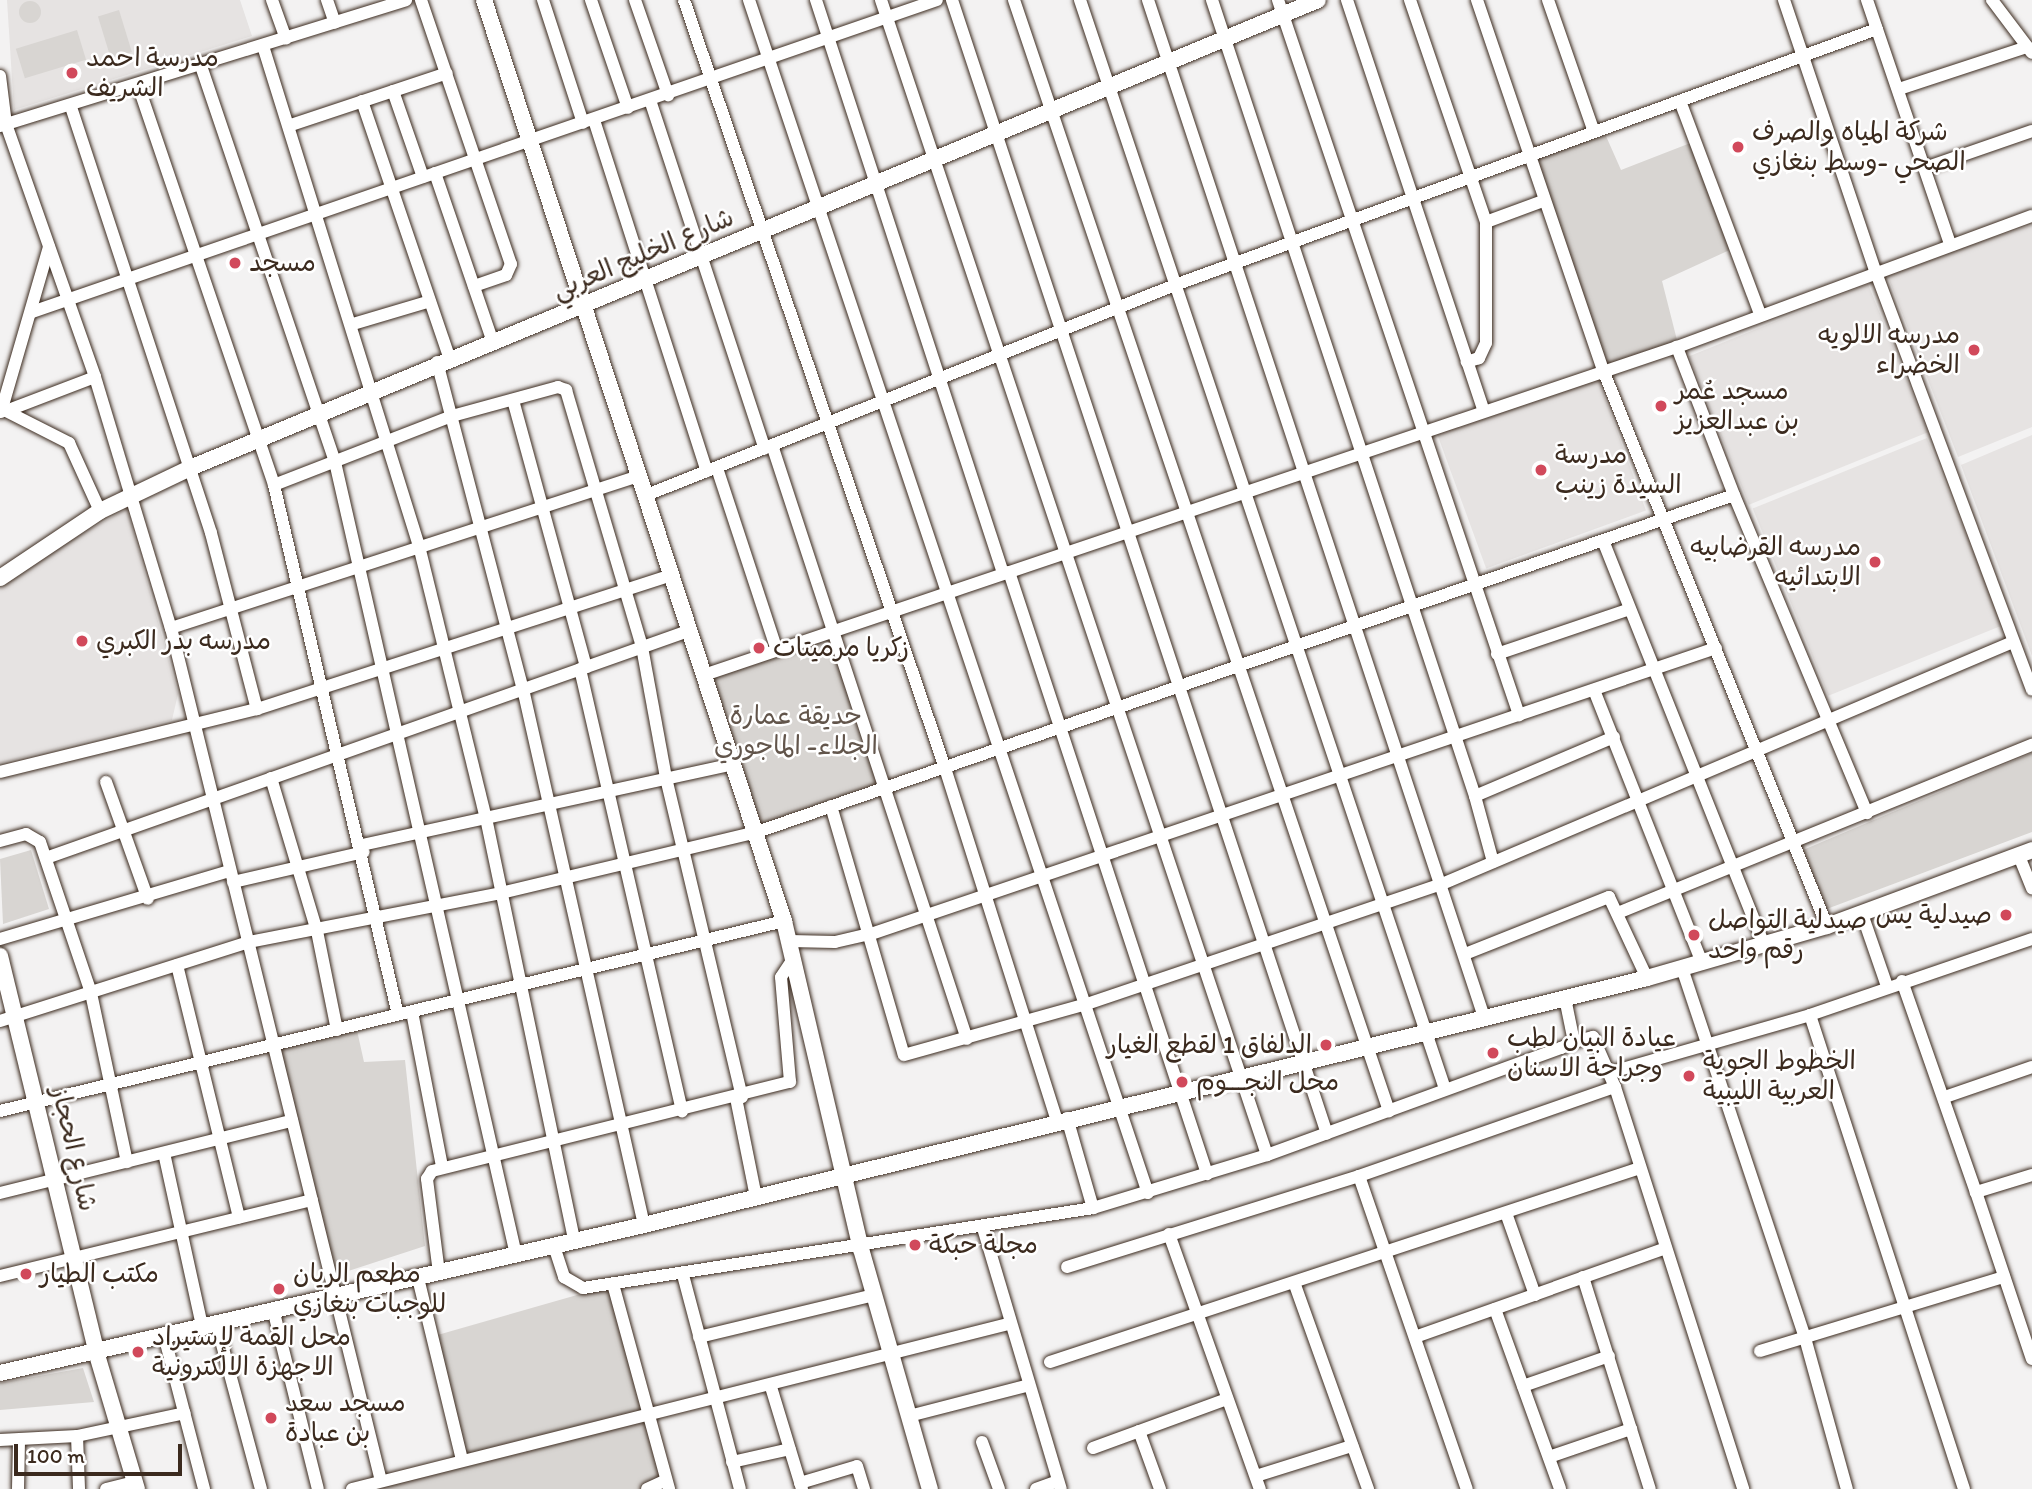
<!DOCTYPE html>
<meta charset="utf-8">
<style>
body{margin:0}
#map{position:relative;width:2032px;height:1489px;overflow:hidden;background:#f3f2f2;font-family:Itim,"Playpen Sans Arabic",sans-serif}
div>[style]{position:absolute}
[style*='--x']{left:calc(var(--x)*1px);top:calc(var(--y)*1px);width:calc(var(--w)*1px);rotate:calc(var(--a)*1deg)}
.built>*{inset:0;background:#e6e3e2;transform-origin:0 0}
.green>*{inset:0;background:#d8d5d2;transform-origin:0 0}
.round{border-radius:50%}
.roads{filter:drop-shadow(0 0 2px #3b2a1e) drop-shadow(0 0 2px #3b2a1e)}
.street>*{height:12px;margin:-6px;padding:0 6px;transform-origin:6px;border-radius:6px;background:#fff}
.secondary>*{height:16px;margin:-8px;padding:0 8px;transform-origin:8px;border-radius:8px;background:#fff}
.dots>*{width:19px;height:19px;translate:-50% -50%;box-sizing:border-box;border:4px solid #fff;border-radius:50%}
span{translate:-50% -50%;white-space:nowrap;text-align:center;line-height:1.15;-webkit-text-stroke:5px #fff;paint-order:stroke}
.poi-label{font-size:26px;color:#3b2a1e}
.left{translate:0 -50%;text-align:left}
.right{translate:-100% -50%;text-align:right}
.street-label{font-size:26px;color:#3b2a1e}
.park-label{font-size:26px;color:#62554b}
.scale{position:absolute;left:14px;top:1444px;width:168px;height:32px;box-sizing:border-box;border:4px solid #3b2a1e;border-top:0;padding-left:9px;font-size:21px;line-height:24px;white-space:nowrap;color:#3b2a1e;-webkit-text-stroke:5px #fff;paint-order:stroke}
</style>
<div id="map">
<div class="built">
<i style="clip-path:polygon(7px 0,240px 0,252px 36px,14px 110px)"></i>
<i style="clip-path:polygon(2032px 225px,2032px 427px,1958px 457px,1886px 272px)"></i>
<i style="left:1868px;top:284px;width:160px;height:193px;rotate:68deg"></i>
<i style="left:1597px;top:376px;width:143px;height:170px;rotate:70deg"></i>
<i style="clip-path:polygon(2032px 435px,2032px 656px,1961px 465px)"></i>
<i style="left:1927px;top:438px;width:202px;height:188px;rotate:68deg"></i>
<i style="clip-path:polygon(127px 509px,178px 694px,172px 720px,0 763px,0 588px,52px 550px)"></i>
</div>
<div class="green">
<i class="round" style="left:19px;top:1px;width:22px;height:22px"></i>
<i style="left:119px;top:10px;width:44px;height:22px;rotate:73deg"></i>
<i style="left:77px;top:30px;width:31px;height:64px;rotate:73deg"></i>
<i style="clip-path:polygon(1602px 127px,1621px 170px,1693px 142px,1734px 248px,1662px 281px,1678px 344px,1603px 370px,1529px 155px)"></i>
<i style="left:836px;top:630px;width:164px;height:139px;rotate:72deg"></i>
<i style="clip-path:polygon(2032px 753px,2032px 832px,1824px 910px,1803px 850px)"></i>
<i style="clip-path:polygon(31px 850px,49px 909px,3px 924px,0 859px)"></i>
<i style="clip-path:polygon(356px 1026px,364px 1062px,405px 1060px,425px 1246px,333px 1276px,279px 1041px)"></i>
<i style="left:612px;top:1285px;width:133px;height:186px;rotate:74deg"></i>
<i style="clip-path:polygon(83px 1368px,94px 1402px,0 1410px,0 1383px)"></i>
<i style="clip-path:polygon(650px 1415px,665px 1479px,644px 1489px,357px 1489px)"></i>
</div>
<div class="roads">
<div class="street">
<i style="--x:272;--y:0;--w:41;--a:70.3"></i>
<i style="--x:327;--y:0;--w:24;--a:71"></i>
<i style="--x:421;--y:0;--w:279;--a:71.2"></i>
<i style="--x:511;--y:264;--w:12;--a:114"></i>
<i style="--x:506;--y:275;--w:34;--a:161"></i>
<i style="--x:543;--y:0;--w:129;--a:72"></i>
<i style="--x:591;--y:0;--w:114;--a:71.1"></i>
<i style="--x:635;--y:0;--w:101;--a:70.8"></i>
<i style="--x:684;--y:0;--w:811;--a:71.23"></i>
<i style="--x:945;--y:768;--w:370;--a:72.4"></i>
<i style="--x:749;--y:0;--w:1258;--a:71.51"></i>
<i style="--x:816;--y:0;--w:603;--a:71.93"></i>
<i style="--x:881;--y:0;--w:1218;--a:71.52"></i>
<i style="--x:952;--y:0;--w:1194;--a:71.7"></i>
<i style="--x:1014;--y:0;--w:1173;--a:71.35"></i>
<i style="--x:1080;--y:0;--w:1149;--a:71.47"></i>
<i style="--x:1148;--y:0;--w:1071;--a:71.72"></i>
<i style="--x:1212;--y:0;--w:838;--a:71.72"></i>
<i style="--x:1278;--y:0;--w:755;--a:71.37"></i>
<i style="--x:1347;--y:0;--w:430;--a:71.6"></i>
<i style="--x:1410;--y:0;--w:235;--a:71.1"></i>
<i style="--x:1486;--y:222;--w:121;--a:90"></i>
<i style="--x:1486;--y:343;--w:17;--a:115"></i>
<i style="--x:1479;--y:358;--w:13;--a:162"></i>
<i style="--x:1477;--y:0;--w:391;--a:71.2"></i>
<i style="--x:1603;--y:370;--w:599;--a:68.06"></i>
<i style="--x:1548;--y:0;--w:137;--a:70.8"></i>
<i style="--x:1784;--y:0;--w:285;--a:71.4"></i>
<i style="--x:1875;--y:270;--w:448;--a:69.5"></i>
<i style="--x:1867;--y:0;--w:258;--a:71.2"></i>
<i style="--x:1992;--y:0;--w:66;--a:53"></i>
<i style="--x:263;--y:46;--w:524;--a:72.67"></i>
<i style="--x:419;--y:546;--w:280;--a:76.2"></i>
<i style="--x:486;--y:818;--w:431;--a:78.2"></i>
<i style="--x:201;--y:66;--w:418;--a:71.3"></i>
<i style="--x:335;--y:462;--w:813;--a:77.14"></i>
<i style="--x:0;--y:76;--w:48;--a:82.9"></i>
<i style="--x:6;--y:124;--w:268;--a:70.6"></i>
<i style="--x:95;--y:377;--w:262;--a:73.2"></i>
<i style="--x:171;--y:628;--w:878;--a:76.17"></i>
<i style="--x:138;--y:85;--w:422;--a:71.2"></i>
<i style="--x:274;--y:485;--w:544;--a:76.83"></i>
<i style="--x:1899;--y:89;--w:135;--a:-18.2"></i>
<i style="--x:393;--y:91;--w:91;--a:70.8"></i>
<i style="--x:650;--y:100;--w:367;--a:71.8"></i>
<i style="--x:362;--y:101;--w:270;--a:71.2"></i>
<i style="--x:1680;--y:101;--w:228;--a:69.4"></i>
<i style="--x:71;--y:107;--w:448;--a:71.8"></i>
<i style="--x:211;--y:533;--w:182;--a:75.4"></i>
<i style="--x:594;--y:120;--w:369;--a:72.2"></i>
<i style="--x:291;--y:125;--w:164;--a:-18.4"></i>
<i style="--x:0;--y:126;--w:425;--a:-17.2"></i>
<i style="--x:1928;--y:167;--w:110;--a:-19.1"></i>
<i style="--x:435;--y:173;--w:179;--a:71.1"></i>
<i style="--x:1486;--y:222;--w:61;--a:-20.2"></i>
<i style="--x:32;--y:312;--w:957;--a:-19.02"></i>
<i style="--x:353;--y:324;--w:80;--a:-16.6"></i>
<i style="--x:437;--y:362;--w:338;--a:75.3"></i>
<i style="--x:523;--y:689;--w:549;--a:77.28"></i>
<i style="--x:95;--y:377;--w:95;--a:159.1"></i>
<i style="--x:6;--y:411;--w:71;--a:26.9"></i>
<i style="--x:69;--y:443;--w:75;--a:65.5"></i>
<i style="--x:513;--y:400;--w:277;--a:74.7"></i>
<i style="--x:1;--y:412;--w:172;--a:-73.8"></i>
<i style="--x:772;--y:445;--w:625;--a:71.83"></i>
<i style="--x:717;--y:468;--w:192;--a:71.8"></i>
<i style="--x:274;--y:485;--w:191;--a:-21.2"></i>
<i style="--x:452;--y:416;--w:110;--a:-15.3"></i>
<i style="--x:558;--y:387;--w:9;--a:21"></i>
<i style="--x:566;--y:390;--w:268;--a:73.5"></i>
<i style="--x:642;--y:647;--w:133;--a:79.6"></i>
<i style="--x:666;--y:778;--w:328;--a:76.6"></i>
<i style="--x:1734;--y:495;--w:345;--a:67.3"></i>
<i style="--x:644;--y:496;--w:571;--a:-21.67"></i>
<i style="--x:1175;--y:285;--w:747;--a:-20.04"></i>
<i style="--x:1604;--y:543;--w:433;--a:68.3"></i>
<i style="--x:1009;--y:572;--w:634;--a:71.79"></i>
<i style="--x:171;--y:628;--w:491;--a:-18"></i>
<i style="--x:1497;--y:654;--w:140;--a:-18.7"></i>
<i style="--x:580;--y:669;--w:454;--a:77"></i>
<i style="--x:704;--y:675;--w:1027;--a:-18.63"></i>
<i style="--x:1677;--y:347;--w:378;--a:-20.3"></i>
<i style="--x:1594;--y:690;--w:294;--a:68.4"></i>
<i style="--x:0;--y:772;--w:265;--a:-13.8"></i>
<i style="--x:257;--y:709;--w:433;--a:-17.9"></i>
<i style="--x:271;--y:778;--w:160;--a:73.3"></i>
<i style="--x:317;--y:931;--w:101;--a:78.6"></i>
<i style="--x:106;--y:782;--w:124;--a:70.3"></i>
<i style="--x:831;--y:806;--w:259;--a:73.7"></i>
<i style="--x:904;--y:1055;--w:190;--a:-15.6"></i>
<i style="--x:1087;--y:1004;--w:375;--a:-18.7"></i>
<i style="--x:1442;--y:884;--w:620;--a:-22.97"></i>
<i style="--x:0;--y:841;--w:27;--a:-15"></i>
<i style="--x:26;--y:834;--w:16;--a:30"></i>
<i style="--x:40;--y:842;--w:159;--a:71.3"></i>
<i style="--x:91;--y:993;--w:173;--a:78"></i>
<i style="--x:362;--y:845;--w:380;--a:-12.3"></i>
<i style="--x:2019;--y:856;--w:35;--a:68"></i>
<i style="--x:46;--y:858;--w:681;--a:-19.47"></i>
<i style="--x:1493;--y:862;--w:68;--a:-105.3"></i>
<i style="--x:1475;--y:796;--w:151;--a:-23"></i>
<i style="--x:233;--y:882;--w:134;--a:-12.9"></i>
<i style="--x:1620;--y:912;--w:445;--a:-22.1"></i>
<i style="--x:1862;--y:914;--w:76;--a:70.9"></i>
<i style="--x:0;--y:939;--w:240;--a:-16.5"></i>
<i style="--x:790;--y:941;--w:45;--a:1.3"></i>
<i style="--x:835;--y:942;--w:37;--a:-13"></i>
<i style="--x:871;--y:934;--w:892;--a:-18.7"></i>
<i style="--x:1465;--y:954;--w:155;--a:-21.6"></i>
<i style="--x:1609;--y:897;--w:89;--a:64.9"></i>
<i style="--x:177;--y:965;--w:260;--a:76.2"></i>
<i style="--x:1682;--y:968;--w:390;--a:71.6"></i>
<i style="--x:1805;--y:1338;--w:157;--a:74.5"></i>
<i style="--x:1902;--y:981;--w:224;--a:70.7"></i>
<i style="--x:412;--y:1012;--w:158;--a:79"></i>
<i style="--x:1810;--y:1015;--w:498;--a:72"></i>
<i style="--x:0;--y:1021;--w:261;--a:-17.6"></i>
<i style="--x:249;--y:942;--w:257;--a:-11"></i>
<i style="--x:501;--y:893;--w:263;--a:-13.4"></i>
<i style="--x:757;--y:832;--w:1033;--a:-19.03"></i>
<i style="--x:1734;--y:495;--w:159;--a:-111.1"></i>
<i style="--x:1574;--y:1042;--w:20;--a:-15"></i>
<i style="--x:1593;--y:1037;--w:55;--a:66.3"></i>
<i style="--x:1615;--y:1087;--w:422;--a:72.3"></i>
<i style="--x:1608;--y:1073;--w:210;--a:-16"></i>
<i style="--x:1810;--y:1015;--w:235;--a:-18.9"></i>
<i style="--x:1945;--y:1097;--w:92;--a:-19"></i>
<i style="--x:736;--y:1098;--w:101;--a:78.6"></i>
<i style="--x:0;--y:1111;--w:807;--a:-13.62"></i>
<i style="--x:1067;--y:1118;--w:94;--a:73.9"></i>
<i style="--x:164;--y:1153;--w:181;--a:77.6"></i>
<i style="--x:2032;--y:1175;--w:59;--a:163.1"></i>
<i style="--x:1976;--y:1192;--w:176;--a:71.5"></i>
<i style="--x:1359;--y:1176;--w:271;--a:-19.2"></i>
<i style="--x:0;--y:1193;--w:301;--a:-13.9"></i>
<i style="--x:1506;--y:1213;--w:87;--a:70.5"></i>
<i style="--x:983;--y:1228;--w:272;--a:73.4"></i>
<i style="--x:1169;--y:1234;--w:271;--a:70.4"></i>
<i style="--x:554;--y:1246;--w:33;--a:72"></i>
<i style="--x:564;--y:1277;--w:22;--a:30"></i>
<i style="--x:583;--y:1288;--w:516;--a:-8.91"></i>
<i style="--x:1093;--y:1208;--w:182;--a:-16.9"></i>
<i style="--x:1267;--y:1155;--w:313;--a:-20"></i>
<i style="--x:1561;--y:1048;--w:14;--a:-25"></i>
<i style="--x:1574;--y:1042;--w:45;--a:-101.6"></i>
<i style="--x:1067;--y:1267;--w:306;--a:-17.3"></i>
<i style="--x:1359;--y:1176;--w:331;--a:71"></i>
<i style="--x:439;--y:1273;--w:95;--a:-97.3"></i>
<i style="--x:427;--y:1179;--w:9;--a:-58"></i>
<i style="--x:432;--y:1171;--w:369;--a:-14"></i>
<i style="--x:790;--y:1082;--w:105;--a:-94.9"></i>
<i style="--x:781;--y:977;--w:23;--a:-56"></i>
<i style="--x:683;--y:1275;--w:221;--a:75.1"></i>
<i style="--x:0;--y:1276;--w:321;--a:-13.7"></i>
<i style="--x:1583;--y:1277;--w:222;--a:72.5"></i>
<i style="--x:418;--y:1278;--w:187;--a:76.4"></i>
<i style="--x:613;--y:1284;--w:213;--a:74.7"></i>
<i style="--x:1295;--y:1285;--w:217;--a:70.3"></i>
<i style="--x:1495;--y:1309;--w:191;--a:70.1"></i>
<i style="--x:274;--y:1313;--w:181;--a:76"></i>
<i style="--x:217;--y:1326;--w:169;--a:74.9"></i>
<i style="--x:699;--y:1337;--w:180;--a:-13.5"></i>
<i style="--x:1415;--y:1337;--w:266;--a:-19.5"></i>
<i style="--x:165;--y:1339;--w:155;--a:75.4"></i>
<i style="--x:1760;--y:1351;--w:255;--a:-16.9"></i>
<i style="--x:1050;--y:1362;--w:621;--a:-18.2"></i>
<i style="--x:1523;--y:1386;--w:91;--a:-19.2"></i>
<i style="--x:771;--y:1387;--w:107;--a:73.1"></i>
<i style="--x:909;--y:1416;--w:121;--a:-14.4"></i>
<i style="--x:1139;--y:1431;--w:62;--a:70.1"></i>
<i style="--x:77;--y:1436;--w:53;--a:87.8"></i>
<i style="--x:0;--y:1440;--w:77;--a:-3"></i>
<i style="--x:77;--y:1436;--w:110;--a:-12"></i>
<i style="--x:982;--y:1442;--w:50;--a:70.1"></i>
<i style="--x:1093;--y:1448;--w:143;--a:-20.1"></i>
<i style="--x:1549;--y:1457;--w:87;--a:-18.9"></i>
<i style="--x:732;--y:1462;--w:59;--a:-12.6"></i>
<i style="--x:1256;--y:1476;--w:101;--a:-17.4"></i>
<i style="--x:800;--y:1483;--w:59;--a:-16.6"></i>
<i style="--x:857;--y:1466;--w:24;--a:73"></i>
<i style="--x:18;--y:1489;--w:49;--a:-88.8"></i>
<i style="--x:106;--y:1489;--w:30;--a:-14"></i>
<i style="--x:352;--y:1489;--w:676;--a:-14.12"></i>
<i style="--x:647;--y:1489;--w:21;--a:-25"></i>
<i style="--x:1036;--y:1489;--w:23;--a:-20"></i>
</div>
<div class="secondary">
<i style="--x:484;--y:0;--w:969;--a:71.96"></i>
<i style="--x:784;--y:921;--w:337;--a:76.8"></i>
<i style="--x:861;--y:1249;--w:250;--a:74"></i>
<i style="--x:0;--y:578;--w:120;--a:-33.8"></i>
<i style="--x:100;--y:511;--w:100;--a:-25.5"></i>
<i style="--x:190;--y:468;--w:1221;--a:-22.53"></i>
<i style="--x:0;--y:956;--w:411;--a:76.3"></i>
<i style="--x:97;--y:1355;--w:140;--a:73.4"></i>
<i style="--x:0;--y:1373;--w:661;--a:-12.94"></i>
<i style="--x:644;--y:1225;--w:1033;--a:-13.83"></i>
<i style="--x:1647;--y:978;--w:187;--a:-16.1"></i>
<i style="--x:1827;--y:926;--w:219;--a:-20.3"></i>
</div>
</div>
<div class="dots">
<i style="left:72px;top:73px;background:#d1495b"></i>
<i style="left:1738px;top:147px;background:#d1495b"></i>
<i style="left:235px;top:263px;background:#d1495b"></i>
<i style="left:1974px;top:350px;background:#d1495b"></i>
<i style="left:1661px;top:406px;background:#d1495b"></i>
<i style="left:1541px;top:470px;background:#d1495b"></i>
<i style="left:1875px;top:562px;background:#d1495b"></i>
<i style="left:82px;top:641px;background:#d1495b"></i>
<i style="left:759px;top:648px;background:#d1495b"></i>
<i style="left:2006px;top:915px;background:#d1495b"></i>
<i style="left:1694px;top:935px;background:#d1495b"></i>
<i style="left:1326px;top:1045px;background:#d1495b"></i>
<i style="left:1493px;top:1053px;background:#d1495b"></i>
<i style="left:1689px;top:1076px;background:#d1495b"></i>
<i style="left:1182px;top:1082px;background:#d1495b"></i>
<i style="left:915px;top:1245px;background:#d1495b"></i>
<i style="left:26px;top:1274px;background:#d1495b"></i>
<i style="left:279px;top:1289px;background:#d1495b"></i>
<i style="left:138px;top:1352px;background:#d1495b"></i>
<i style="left:271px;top:1418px;background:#d1495b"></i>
</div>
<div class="poi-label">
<span class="left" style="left:86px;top:73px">مدرسة احمد<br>الشريف</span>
<span class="left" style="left:1752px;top:147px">شركة المياه والصرف<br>الصحي -وسط بنغازي</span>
<span class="left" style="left:249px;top:263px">مسجد</span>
<span class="right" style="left:1960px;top:350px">مدرسه الالويه<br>الخضراء</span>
<span class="left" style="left:1675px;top:406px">مسجد عُمر<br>بن عبدالعزيز</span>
<span class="left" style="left:1555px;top:470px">مدرسة<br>السيدة زينب</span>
<span class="right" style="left:1861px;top:562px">مدرسه القرضابيه<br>الابتدائيه</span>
<span class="left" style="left:96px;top:641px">مدرسه بدر الكبري</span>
<span class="left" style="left:773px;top:648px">زكريا مرميتات</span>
<span class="right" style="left:1992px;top:915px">صيدلية يس</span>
<span class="left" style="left:1708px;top:935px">صيدلية التواصل<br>رقم واحد</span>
<span class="left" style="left:1507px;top:1053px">عيادة البيان لطب<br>وجراحة الاسنان</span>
<span class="right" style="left:1312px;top:1045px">الدلفاق 1 لقطع الغيار</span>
<span class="left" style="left:1703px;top:1076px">الخطوط الجوية<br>العربية الليبية</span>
<span class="left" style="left:1196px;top:1082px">محل النجـــوم</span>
<span class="left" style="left:929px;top:1245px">مجلة حبكة</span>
<span class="left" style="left:40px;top:1274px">مكتب الطيار</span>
<span class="left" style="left:293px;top:1289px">مطعم الريان<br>للوجبات بنغازي</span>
<span class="left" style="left:152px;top:1352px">محل القمة لإستيراد<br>الاجهزة الالكترونية</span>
<span class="left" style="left:285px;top:1418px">مسجد سعد<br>بن عبادة</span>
</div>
<div class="street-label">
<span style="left:643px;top:254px;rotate:-23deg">شارع الخليج العربي</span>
<span style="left:74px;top:1149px;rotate:77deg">شارع الحجاز</span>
</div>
<div class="park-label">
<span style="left:796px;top:731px">حديقة عمارة<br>الجلاء- الماجوري</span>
</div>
<div class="scale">100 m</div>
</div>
